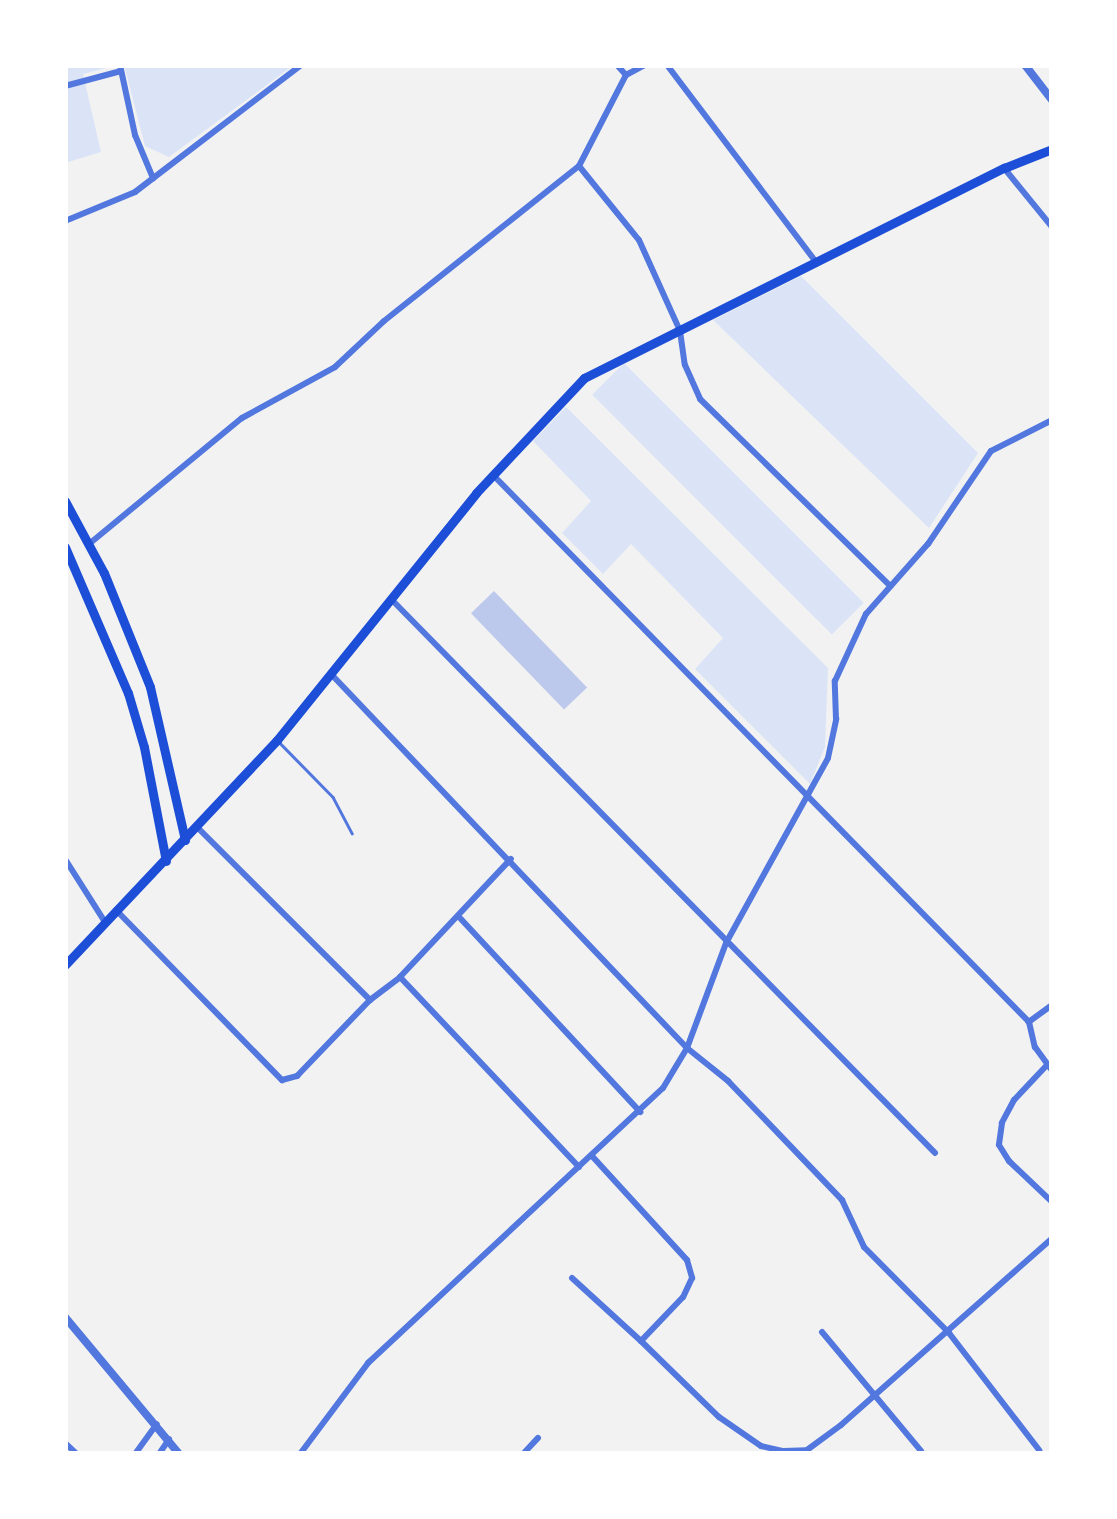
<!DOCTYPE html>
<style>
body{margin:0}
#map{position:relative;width:1117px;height:1519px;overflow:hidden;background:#f2f2f2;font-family:Lora,serif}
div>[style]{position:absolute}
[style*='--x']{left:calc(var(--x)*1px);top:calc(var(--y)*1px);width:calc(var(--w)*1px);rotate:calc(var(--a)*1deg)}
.green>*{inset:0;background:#dbe4f7;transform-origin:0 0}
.building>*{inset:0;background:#bdc9ec;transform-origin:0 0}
.service>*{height:2.5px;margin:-1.25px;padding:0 1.25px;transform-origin:1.25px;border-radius:1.25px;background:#5277de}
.minor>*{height:6px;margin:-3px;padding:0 3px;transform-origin:3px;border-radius:3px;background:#5277de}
.tertiary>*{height:8px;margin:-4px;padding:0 4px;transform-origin:4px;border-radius:4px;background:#5277de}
.secondary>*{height:9px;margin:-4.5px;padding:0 4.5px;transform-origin:4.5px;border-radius:4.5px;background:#1d4ed8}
span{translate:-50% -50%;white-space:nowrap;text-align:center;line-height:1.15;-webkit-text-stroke:10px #fff;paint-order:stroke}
.frame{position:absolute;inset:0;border:68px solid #fff;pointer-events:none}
</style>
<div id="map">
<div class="green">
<i style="clip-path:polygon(65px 65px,114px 66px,83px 74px,101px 152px,65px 163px)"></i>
<i style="clip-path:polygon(124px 65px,294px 65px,169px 157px,145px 146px)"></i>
<i style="clip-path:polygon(801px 276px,978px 453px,929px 528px,713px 320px)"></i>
<i style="left:624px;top:363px;width:339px;height:45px;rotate:45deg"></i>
<i style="clip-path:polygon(566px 407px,828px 668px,825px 747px,810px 784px,695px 669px,723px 638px,631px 544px,603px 574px,562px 533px,591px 501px,533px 441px)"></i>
</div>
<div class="building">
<i style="left:494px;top:591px;width:134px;height:32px;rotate:46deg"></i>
</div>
<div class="service">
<i style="--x:279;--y:742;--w:77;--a:45.5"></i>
<i style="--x:333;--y:797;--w:41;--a:62.2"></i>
</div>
<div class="minor">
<i style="--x:120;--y:65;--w:72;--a:77.9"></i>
<i style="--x:135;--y:135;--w:47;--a:67.3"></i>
<i style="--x:617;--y:65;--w:13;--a:48"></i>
<i style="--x:667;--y:65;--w:246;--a:52.9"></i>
<i style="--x:65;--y:86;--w:58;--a:-15"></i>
<i style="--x:579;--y:166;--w:95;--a:51"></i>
<i style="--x:639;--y:240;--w:100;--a:65.7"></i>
<i style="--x:680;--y:331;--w:34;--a:82"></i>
<i style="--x:685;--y:365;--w:37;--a:66"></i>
<i style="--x:700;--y:399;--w:267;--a:44.5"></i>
<i style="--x:1004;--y:168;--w:76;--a:50.9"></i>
<i style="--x:65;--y:221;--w:76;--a:-22.5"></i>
<i style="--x:135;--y:192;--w:209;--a:-37.4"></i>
<i style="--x:494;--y:476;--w:764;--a:45.58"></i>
<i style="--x:89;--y:544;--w:198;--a:-39.5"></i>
<i style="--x:242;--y:418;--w:106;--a:-28.7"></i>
<i style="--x:335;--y:367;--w:67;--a:-43.2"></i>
<i style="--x:384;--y:321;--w:249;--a:-38.5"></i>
<i style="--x:579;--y:166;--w:102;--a:-62.7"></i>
<i style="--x:626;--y:75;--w:21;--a:-28"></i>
<i style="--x:392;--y:600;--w:775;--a:45.52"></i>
<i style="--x:331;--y:674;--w:516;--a:46.41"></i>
<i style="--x:687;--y:1048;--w:53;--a:38.8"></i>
<i style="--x:728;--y:1081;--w:165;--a:46.2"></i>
<i style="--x:842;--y:1200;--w:52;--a:64.9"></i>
<i style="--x:864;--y:1247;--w:121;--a:45.3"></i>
<i style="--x:949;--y:1333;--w:148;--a:52.4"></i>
<i style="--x:197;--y:827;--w:245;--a:45"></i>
<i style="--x:65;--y:859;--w:75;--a:57.6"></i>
<i style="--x:116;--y:910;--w:238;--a:45.7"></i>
<i style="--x:282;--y:1080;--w:16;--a:-15"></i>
<i style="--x:297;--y:1076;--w:105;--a:-46.2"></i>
<i style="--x:370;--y:1000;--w:38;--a:-37"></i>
<i style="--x:400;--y:977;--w:261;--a:46.7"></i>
<i style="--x:460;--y:918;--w:265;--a:47.1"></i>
<i style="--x:400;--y:977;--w:162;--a:-46.8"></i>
<i style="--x:1052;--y:1005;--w:29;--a:144"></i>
<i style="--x:1029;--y:1022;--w:26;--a:77"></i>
<i style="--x:1035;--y:1047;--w:29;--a:54"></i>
<i style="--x:1047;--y:1065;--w:48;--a:133.3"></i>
<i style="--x:1014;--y:1100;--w:26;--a:118"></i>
<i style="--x:1002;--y:1123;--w:22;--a:98"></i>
<i style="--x:999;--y:1145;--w:19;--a:58"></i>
<i style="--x:1009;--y:1161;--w:59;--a:43.6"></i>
<i style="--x:592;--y:1156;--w:141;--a:47.6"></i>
<i style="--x:687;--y:1260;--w:19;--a:74"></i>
<i style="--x:692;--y:1278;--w:21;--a:115"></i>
<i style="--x:683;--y:1297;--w:61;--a:133.7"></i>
<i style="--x:641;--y:1341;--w:109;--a:44.3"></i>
<i style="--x:719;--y:1417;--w:51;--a:34.6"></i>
<i style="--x:761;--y:1446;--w:23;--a:13"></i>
<i style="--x:783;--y:1451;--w:24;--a:-2"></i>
<i style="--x:807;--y:1450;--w:42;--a:-36.3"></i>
<i style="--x:841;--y:1425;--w:282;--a:-41.5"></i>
<i style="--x:572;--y:1278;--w:93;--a:42.4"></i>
<i style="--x:822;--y:1332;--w:155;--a:50.2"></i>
<i style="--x:65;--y:1443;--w:16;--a:43"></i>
<i style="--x:135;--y:1454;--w:37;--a:-54"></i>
<i style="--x:159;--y:1454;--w:18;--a:-56"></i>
<i style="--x:300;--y:1454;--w:114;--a:-53.2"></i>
<i style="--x:368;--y:1363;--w:403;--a:-43"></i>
<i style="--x:663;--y:1088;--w:47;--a:-59"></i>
<i style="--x:687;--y:1048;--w:112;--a:-69.6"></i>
<i style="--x:726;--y:943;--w:211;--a:-61.1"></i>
<i style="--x:828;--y:758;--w:40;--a:-78"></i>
<i style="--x:836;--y:719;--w:38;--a:-92"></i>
<i style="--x:835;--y:681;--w:74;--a:-65.2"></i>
<i style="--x:866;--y:614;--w:94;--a:-48.5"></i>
<i style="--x:928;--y:544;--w:112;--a:-55.9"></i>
<i style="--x:991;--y:451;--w:68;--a:-26.9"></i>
<i style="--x:523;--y:1454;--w:22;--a:-47"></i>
</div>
<div class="tertiary">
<i style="--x:1025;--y:65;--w:44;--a:52.4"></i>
<i style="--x:65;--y:1317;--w:178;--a:50.2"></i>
</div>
<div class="secondary">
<i style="--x:65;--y:501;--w:82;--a:61.6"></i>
<i style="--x:104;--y:573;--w:123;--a:68"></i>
<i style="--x:150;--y:687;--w:157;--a:77.1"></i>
<i style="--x:65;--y:547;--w:159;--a:66.7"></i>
<i style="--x:128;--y:693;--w:56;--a:73.5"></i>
<i style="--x:144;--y:747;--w:116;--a:79.1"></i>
<i style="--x:65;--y:965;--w:309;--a:-46.7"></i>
<i style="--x:277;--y:740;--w:317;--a:-51.1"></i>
<i style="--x:476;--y:493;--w:158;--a:-46.8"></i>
<i style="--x:584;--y:378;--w:470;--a:-26.6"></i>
<i style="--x:1004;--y:168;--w:52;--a:-21.6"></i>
</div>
<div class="frame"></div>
</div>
